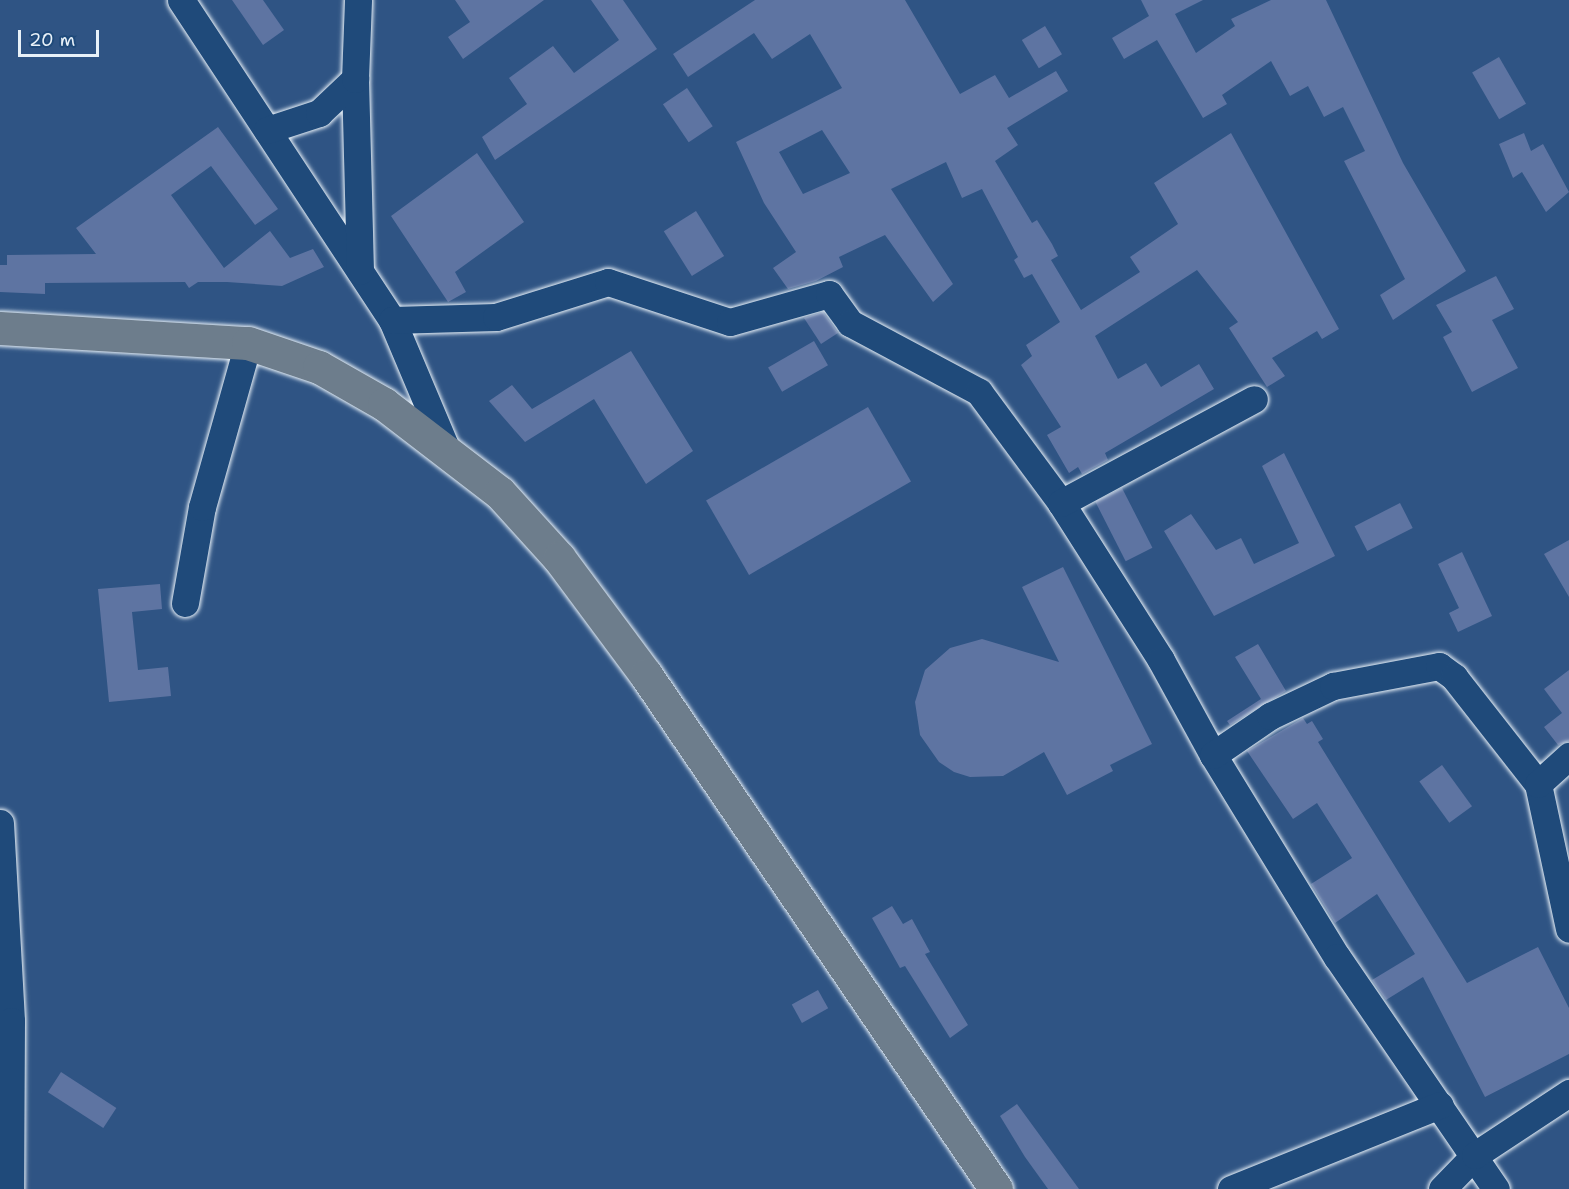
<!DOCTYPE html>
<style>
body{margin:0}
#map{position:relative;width:1569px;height:1189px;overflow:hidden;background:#2f5484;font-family:"Shantell Sans",sans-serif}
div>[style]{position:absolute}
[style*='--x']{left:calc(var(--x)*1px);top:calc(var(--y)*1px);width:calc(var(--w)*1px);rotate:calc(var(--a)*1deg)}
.building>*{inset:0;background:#5e74a2;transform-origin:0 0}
.roads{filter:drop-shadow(0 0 2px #e8f1f8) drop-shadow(0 0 2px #e8f1f8)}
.street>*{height:27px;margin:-13.5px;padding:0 13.5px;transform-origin:13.5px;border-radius:13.5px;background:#1f4a7a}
.highway>*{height:33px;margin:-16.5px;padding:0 16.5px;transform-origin:16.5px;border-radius:16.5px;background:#6d7d8c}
span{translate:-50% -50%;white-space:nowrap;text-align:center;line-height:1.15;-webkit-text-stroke:5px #1f4a7a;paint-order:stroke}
.scale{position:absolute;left:18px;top:30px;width:81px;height:27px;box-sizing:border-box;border:3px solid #e8f1f8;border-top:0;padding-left:8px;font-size:18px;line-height:21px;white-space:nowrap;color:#e8f1f8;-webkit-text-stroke:4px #1f4a7a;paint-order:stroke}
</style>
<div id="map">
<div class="building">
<i style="clip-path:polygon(232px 0,263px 0,284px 30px,263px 45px)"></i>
<i style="clip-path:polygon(455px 0,544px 0,463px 59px,448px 37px,470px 22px)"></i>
<i style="clip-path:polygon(591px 0,623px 0,657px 49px,495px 160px,482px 137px,527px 104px,509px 78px,553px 46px,574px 73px,619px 40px)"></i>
<i style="clip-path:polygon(evenodd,755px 0,905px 0,960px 94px,995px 75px,1009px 98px,1056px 71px,1068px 91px,1007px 128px,1018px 145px,995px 161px,1032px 223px,1037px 220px,1052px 244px,1058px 256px,1051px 260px,1081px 310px,1140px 272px,1130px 257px,1178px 224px,1154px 183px,1231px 133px,1339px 329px,1322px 339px,1317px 331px,1272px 358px,1285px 376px,1267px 387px,1229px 328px,1238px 322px,1197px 270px,1095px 336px,1118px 379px,1146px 363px,1161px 387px,1199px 364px,1214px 389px,1105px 453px,1108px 460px,1082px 474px,1078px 467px,1069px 473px,1047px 435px,1061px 427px,1021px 365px,1032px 356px,1026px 345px,1060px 322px,1032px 274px,1024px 278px,1014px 260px,1018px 257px,982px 189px,962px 198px,946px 162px,891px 189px,953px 284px,933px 302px,885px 235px,839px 257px,843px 267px,816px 281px,788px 289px,773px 268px,796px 252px,764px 203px,736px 142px,842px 88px,810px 34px,772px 59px,754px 33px,688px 77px,673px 54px,755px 0,822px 130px,850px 173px,803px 194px,779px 152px,822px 130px)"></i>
<i style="clip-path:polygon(1141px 0,1203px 0,1175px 14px,1196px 53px,1235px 26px,1231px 19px,1271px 0,1326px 0,1403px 163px,1466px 271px,1393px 320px,1380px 295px,1405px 279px,1344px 161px,1365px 151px,1343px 107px,1324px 117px,1308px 86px,1290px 96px,1271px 61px,1222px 95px,1227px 104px,1203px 118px,1157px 40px,1124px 59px,1112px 38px,1149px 16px)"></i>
<i style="left:1045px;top:26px;width:33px;height:27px;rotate:59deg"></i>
<i style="left:1499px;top:57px;width:54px;height:31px;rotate:60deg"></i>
<i style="left:687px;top:88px;width:46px;height:29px;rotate:56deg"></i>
<i style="clip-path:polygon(218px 127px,278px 209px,255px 225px,211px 166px,171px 195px,224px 268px,270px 231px,290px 258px,313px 249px,324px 267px,282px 286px,227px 282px,198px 282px,189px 288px,185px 282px,45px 283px,45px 294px,0 292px,0 265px,7px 265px,7px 255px,96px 254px,76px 228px)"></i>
<i style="clip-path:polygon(1524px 133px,1531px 151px,1543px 144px,1569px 192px,1546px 212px,1522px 172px,1513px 178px,1499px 144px)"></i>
<i style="clip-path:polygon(477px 153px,524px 222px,455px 272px,466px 292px,448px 302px,391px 216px)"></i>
<i style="left:696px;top:211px;width:53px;height:38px;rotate:58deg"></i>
<i style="clip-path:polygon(1496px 276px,1514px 309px,1492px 320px,1518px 368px,1472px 392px,1443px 337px,1452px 332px,1436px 305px)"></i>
<i style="clip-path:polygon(823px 312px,838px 333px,821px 344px,804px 318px)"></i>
<i style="left:814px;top:341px;width:28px;height:53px;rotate:60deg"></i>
<i style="clip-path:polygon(631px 351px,693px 451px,646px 484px,594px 399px,525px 442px,489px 401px,512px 385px,532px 409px)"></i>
<i style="left:868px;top:407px;width:86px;height:187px;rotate:60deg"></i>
<i style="clip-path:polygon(1284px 453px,1335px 556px,1214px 616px,1164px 531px,1191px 514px,1216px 550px,1241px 538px,1254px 564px,1299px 543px,1262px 466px)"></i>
<i style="left:1122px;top:488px;width:67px;height:30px;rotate:63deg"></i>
<i style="left:1400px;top:503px;width:28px;height:51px;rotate:63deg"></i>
<i style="clip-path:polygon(1569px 540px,1569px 597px,1544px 554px)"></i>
<i style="clip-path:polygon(1462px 552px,1492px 616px,1458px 632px,1449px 613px,1459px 608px,1438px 564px)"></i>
<i style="clip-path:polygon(1063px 567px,1152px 744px,1110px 765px,1113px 771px,1067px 795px,1044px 752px,1003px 776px,970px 777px,954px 772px,939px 762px,920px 735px,915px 702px,925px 670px,950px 648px,982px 639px,1059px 662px,1022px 587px)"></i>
<i style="clip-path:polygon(160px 584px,162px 609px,132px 612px,138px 670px,168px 667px,171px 696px,109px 702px,98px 589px)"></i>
<i style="clip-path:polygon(1258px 644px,1286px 691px,1230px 725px,1227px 721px,1261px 699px,1235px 657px)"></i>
<i style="clip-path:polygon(1569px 670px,1569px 741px,1558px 745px,1544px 727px,1562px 713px,1544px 689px)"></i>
<i style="clip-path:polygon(1303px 718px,1307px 724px,1312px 721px,1323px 739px,1318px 742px,1467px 983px,1538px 947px,1569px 1008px,1569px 1054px,1485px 1097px,1423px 977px,1386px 1000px,1372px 980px,1415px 954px,1377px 894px,1335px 923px,1311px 884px,1352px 858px,1317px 803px,1293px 819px,1247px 751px)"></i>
<i style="left:1442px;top:765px;width:51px;height:28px;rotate:54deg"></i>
<i style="clip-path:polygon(892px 906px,903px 924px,912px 919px,930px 952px,925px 954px,968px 1025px,950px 1038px,905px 966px,900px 968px,872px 918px)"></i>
<i style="left:818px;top:990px;width:21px;height:30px;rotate:61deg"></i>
<i style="left:61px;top:1072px;width:66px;height:24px;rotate:33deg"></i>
<i style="clip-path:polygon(1017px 1104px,1079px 1189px,1048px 1189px,1025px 1157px,1000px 1116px)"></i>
</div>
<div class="roads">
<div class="street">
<i style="--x:181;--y:0;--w:383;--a:56.6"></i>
<i style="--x:392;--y:320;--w:141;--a:67.1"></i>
<i style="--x:355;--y:79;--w:192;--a:88.5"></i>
<i style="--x:267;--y:130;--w:55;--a:-18.1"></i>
<i style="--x:319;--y:113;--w:50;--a:-43.4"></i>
<i style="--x:355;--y:79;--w:79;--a:-87.8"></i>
<i style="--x:392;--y:320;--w:104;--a:-1.7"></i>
<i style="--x:496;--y:317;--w:117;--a:-17.4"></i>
<i style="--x:608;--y:282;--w:128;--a:18.2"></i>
<i style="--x:730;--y:322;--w:103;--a:-15.8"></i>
<i style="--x:829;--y:294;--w:36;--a:54"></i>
<i style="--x:850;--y:323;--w:146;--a:28.1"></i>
<i style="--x:979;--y:392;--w:138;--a:53.5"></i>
<i style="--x:1061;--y:503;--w:186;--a:57.5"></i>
<i style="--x:1161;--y:660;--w:108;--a:61.3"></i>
<i style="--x:1213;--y:755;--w:237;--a:58.5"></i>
<i style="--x:1337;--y:957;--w:281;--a:55.6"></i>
<i style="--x:1061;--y:503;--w:219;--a:-28.3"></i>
<i style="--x:185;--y:603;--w:97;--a:-80"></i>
<i style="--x:202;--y:507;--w:170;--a:-74.3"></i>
<i style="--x:1213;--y:755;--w:69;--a:-34.4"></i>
<i style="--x:1270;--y:716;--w:70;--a:-25.5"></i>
<i style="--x:1333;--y:686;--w:108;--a:-10.7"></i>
<i style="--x:1439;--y:666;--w:19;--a:36"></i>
<i style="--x:1454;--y:677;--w:136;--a:51.9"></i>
<i style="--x:1538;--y:784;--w:148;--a:77.9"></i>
<i style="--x:1538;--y:784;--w:42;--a:-42.1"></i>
<i style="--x:0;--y:823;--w:198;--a:86.8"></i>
<i style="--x:11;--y:1021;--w:168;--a:90.3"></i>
<i style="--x:1231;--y:1189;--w:225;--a:-21.9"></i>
<i style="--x:1442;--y:1189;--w:47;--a:-45.9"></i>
<i style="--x:1475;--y:1155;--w:113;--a:-33.4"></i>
</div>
<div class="highway">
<i style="--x:0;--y:328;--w:248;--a:3.5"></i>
<i style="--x:248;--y:343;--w:75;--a:18.7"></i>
<i style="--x:319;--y:367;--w:75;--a:29.6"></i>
<i style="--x:384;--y:404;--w:146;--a:37.5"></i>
<i style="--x:500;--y:493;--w:88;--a:47.8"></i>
<i style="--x:559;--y:558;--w:146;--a:53.4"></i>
<i style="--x:646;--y:675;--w:622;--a:55.75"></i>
</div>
</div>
<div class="scale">20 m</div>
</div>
